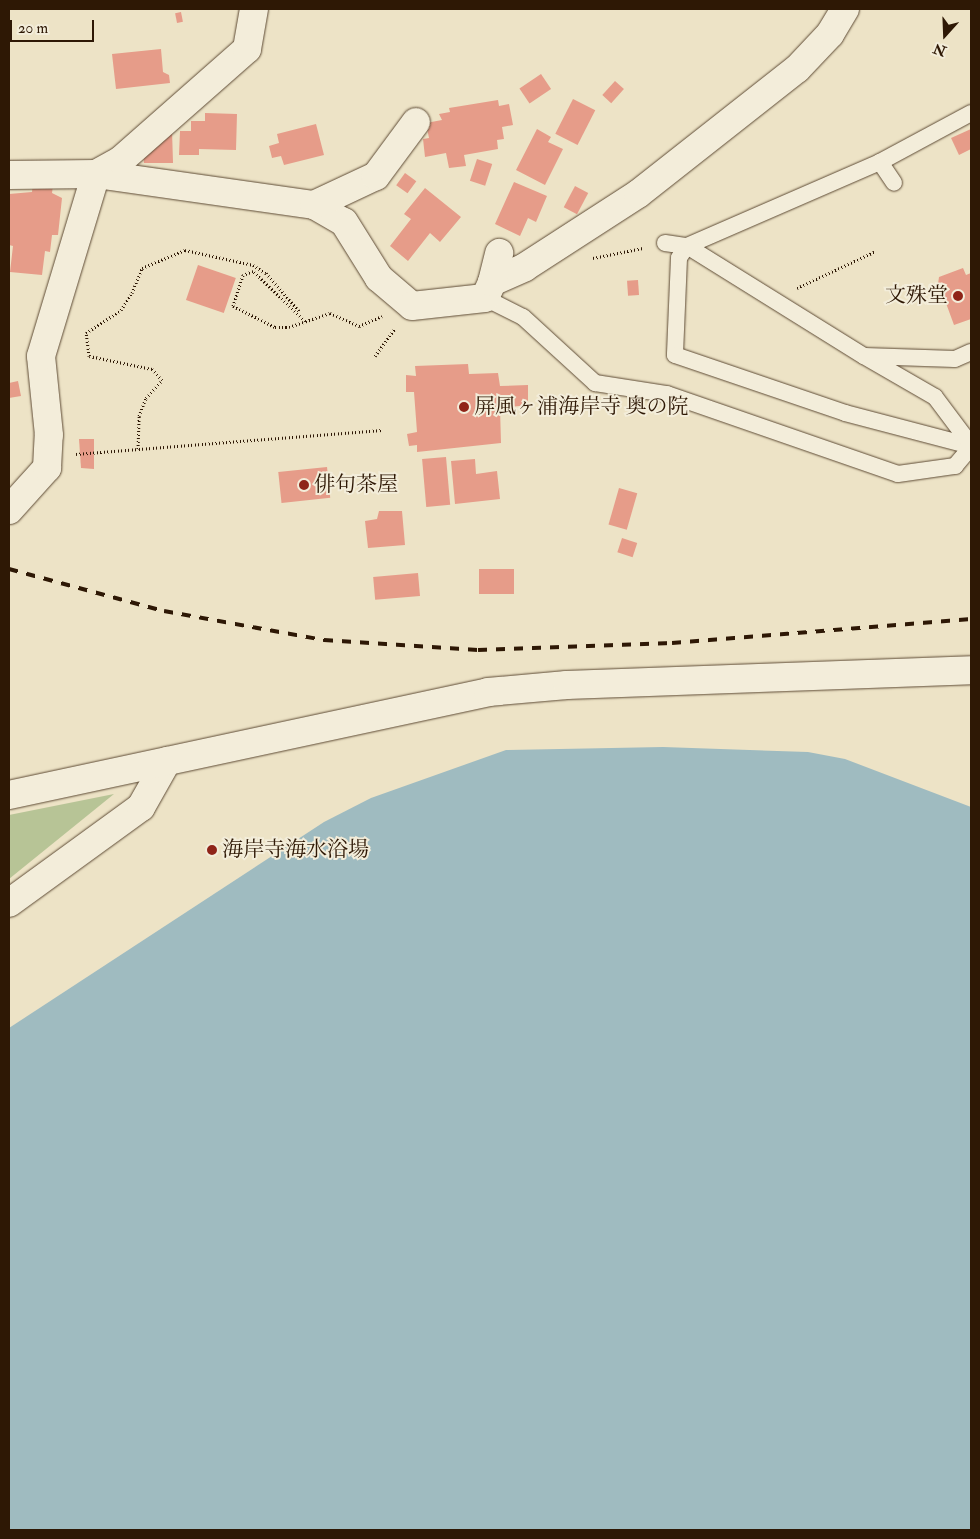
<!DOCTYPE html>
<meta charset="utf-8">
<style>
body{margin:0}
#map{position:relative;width:980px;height:1539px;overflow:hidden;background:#ede3c6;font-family:"IM FELL Double Pica","Noto Serif JP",serif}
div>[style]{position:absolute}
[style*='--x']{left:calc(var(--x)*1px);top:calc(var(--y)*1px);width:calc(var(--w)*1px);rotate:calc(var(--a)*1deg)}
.green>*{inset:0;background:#b7c496}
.water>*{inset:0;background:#9fbbc0}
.building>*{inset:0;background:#e69c89;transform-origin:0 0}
.path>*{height:3px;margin-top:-1.5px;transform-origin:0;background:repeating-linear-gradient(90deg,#2e1805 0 1px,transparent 0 3.5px)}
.roads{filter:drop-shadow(0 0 1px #5e4b35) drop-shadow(0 0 1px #5e4b35)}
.lane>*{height:16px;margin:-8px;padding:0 8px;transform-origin:8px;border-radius:8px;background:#f3edda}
.street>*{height:28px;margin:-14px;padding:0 14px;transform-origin:14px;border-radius:14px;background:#f3edda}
.secondary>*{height:28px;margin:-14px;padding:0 14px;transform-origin:14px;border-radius:14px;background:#f3edda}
.rail>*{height:4px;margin-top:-2px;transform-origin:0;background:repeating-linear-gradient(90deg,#2e1805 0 9px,transparent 0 18px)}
.dots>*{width:14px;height:14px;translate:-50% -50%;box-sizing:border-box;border:2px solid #f3edda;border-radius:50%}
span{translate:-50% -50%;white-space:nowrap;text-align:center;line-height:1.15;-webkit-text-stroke:4px #f3edda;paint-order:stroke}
.poi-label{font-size:21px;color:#2e1805}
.right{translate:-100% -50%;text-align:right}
.left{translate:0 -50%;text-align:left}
.frame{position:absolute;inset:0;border:10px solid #2e1805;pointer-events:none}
.north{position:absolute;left:920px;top:10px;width:50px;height:50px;-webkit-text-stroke:4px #f3edda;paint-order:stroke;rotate:200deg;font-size:14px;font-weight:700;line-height:20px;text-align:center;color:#2e1805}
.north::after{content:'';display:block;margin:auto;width:18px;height:22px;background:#2e1805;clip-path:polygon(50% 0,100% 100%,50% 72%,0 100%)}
.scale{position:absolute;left:10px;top:20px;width:84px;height:22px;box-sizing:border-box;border:2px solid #2e1805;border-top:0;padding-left:6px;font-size:15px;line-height:18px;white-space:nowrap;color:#2e1805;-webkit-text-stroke:4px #f3edda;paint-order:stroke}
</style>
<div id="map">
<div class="green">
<i style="clip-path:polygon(114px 794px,9px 879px,9px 815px)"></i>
</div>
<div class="water">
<i style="clip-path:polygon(663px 747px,808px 752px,845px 759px,971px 807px,971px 1530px,9px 1530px,9px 1028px,324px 822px,371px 798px,506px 750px)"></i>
</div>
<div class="building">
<i style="left:181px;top:12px;width:10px;height:6px;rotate:79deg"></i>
<i style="clip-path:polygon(161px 49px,163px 72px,169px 75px,170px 83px,116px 89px,112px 54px)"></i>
<i style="left:541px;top:74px;width:18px;height:26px;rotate:56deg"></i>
<i style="left:615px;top:81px;width:12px;height:19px;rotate:42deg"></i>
<i style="left:573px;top:99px;width:25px;height:39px;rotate:27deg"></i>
<i style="clip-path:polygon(498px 100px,499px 106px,509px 104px,513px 125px,502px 127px,504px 139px,497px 140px,498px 149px,464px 155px,466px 166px,449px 168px,446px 153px,425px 157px,423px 139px,429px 138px,426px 123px,442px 120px,439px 114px,450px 112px,449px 108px)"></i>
<i style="clip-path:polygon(205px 113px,237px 114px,236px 150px,199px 149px,199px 155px,179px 155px,180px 131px,191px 131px,191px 121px,205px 121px)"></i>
<i style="clip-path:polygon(316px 124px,324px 155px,284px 165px,281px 156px,272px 158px,269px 146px,279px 143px,277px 134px)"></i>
<i style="clip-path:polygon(537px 129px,551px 137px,548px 142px,563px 149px,545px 185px,516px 170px)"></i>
<i style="clip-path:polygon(971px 129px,971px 149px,959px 155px,951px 138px)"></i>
<i style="clip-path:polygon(172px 130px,173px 163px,144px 163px,143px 153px)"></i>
<i style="left:477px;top:159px;width:16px;height:23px;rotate:18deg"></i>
<i style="left:405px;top:173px;width:14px;height:15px;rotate:36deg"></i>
<i style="clip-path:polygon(514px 182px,547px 196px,536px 222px,528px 218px,520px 236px,495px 224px)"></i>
<i style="clip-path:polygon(33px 183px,53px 185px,52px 193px,62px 198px,58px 235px,52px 235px,50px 252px,45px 251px,42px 275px,10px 272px,13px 246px,9px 245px,9px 194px,32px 192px)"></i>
<i style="left:575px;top:186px;width:15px;height:24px;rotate:28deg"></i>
<i style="clip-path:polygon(425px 188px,461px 217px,440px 242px,430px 233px,408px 261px,390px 246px,411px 219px,404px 214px)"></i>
<i style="left:198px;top:265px;width:40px;height:37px;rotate:19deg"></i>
<i style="clip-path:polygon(963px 268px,966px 275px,971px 273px,971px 319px,954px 325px,943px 295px,935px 298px,931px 286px,938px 284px,939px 277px)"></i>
<i style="left:638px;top:280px;width:15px;height:11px;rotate:86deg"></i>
<i style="clip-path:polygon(468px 364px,469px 374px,498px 373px,500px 386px,528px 385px,528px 405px,500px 408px,501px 443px,417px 452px,417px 445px,409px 446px,407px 434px,417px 432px,414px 392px,406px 392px,406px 375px,416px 376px,415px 366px)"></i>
<i style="clip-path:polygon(18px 381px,21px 396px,9px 398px,9px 383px)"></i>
<i style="clip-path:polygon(79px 439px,94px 439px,94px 469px,81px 468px)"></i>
<i style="left:446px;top:457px;width:48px;height:24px;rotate:85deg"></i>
<i style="clip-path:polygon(475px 459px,476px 474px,497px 471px,500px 499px,455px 504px,451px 461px)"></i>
<i style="left:327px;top:467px;width:31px;height:49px;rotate:84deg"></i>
<i style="left:619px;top:488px;width:19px;height:38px;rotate:16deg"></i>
<i style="clip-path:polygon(379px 511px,402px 511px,405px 545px,368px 548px,365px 521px,377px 519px)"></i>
<i style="left:622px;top:538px;width:16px;height:15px;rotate:18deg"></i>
<i style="left:479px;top:569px;width:35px;height:25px"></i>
<i style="left:418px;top:573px;width:23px;height:45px;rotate:85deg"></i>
</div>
<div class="path">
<i style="--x:593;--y:258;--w:51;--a:-11.3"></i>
<i style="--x:797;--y:288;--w:87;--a:-25.1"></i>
<i style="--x:305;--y:321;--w:72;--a:-136.1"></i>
<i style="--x:253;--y:271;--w:11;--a:158"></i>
<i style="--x:243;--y:275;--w:33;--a:108"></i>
<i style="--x:233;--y:306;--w:47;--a:26.6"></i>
<i style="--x:275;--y:327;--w:14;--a:0"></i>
<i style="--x:289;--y:327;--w:43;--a:-18.9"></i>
<i style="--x:330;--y:313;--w:32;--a:24"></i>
<i style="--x:359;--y:326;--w:25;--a:-23"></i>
<i style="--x:375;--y:356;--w:34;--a:-54"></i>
<i style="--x:138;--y:449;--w:33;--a:-88"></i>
<i style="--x:139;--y:416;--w:19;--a:-69"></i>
<i style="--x:146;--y:398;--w:24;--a:-48"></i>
<i style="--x:162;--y:380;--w:15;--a:-132"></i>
<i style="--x:152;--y:369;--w:64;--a:-168.3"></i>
<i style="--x:89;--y:356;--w:23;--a:-97"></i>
<i style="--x:86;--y:333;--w:42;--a:-33.3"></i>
<i style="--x:121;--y:310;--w:20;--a:-57"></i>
<i style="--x:132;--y:293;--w:27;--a:-68"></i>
<i style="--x:142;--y:268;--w:47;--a:-22.7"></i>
<i style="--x:185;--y:250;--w:70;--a:12.4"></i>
<i style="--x:253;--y:265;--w:15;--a:32"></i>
<i style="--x:266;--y:273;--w:52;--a:48.9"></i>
<i style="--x:76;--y:454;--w:307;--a:-4.5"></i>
</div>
<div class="roads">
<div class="lane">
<i style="--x:971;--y:113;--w:103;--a:151.7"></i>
<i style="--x:880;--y:162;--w:210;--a:156.5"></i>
<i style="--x:687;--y:246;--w:14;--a:124"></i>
<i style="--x:679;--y:258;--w:97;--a:92.4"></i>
<i style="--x:675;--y:355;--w:180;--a:18.8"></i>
<i style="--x:845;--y:413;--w:130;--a:14.7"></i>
<i style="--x:880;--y:162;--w:25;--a:56"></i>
<i style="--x:665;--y:243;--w:22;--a:8"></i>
<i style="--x:687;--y:246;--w:208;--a:31.9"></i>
<i style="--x:864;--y:356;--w:91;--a:1.9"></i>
<i style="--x:955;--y:359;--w:17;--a:-24"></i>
<i style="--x:485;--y:298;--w:42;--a:26.6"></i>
<i style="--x:523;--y:317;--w:98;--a:42.5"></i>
<i style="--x:595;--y:383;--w:73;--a:8.7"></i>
<i style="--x:667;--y:394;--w:244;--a:19.1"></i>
<i style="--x:898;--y:474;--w:58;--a:-8"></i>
<i style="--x:955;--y:466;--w:25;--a:-50"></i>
<i style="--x:864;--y:356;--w:82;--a:30"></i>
<i style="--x:935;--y:397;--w:60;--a:53.1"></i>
</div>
<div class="street">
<i style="--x:9;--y:175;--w:87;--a:-0.7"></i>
<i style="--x:96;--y:174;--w:220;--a:8.1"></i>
<i style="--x:314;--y:205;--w:34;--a:30"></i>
<i style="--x:344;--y:222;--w:66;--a:58"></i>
<i style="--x:379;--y:278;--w:43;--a:40.3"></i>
<i style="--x:412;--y:306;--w:73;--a:-6.3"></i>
<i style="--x:485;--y:298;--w:17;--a:-66"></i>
<i style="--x:492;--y:282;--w:36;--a:-24"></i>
<i style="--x:525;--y:267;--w:135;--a:-32.9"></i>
<i style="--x:638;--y:194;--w:202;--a:-38.2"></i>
<i style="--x:797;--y:69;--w:48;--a:-46.7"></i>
<i style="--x:830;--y:34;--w:29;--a:-59"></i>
<i style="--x:314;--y:205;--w:68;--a:-25.1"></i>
<i style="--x:376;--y:176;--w:67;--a:-53.5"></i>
<i style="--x:492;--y:282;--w:30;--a:-76"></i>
<i style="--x:9;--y:510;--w:57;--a:-47.9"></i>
<i style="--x:47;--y:468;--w:33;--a:-87"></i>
<i style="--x:49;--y:435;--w:79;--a:-95.8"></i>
<i style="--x:41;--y:356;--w:190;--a:-73.2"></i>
<i style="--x:96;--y:174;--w:29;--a:-29"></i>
<i style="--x:121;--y:160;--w:168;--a:-41.4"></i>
<i style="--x:247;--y:49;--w:41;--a:-80.1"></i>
<i style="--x:9;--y:903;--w:163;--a:-36"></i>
<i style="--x:141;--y:807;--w:53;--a:-60.5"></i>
</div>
<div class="secondary">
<i style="--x:9;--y:795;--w:490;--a:-12.1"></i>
<i style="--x:488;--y:692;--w:79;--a:-5.1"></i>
<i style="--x:567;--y:685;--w:404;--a:-2.1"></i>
</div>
</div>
<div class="rail">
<i style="--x:9;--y:569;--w:161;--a:15.2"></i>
<i style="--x:164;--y:611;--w:163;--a:10.3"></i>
<i style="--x:324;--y:640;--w:154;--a:3.7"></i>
<i style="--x:478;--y:650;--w:194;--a:-2.1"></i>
<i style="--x:672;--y:643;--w:300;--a:-4.6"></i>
</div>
<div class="dots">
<i style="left:958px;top:296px;background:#8f2418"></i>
<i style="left:464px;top:407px;background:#8f2418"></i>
<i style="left:304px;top:485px;background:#8f2418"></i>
<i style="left:212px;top:850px;background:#8f2418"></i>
</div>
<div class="poi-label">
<span class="right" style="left:948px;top:296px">文殊堂</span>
<span class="left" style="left:474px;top:407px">屏風ヶ浦海岸寺 奥の院</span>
<span class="left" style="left:314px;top:485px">俳句茶屋</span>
<span class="left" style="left:222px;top:850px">海岸寺海水浴場</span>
</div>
<div class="frame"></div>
<div class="north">N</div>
<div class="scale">20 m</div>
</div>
